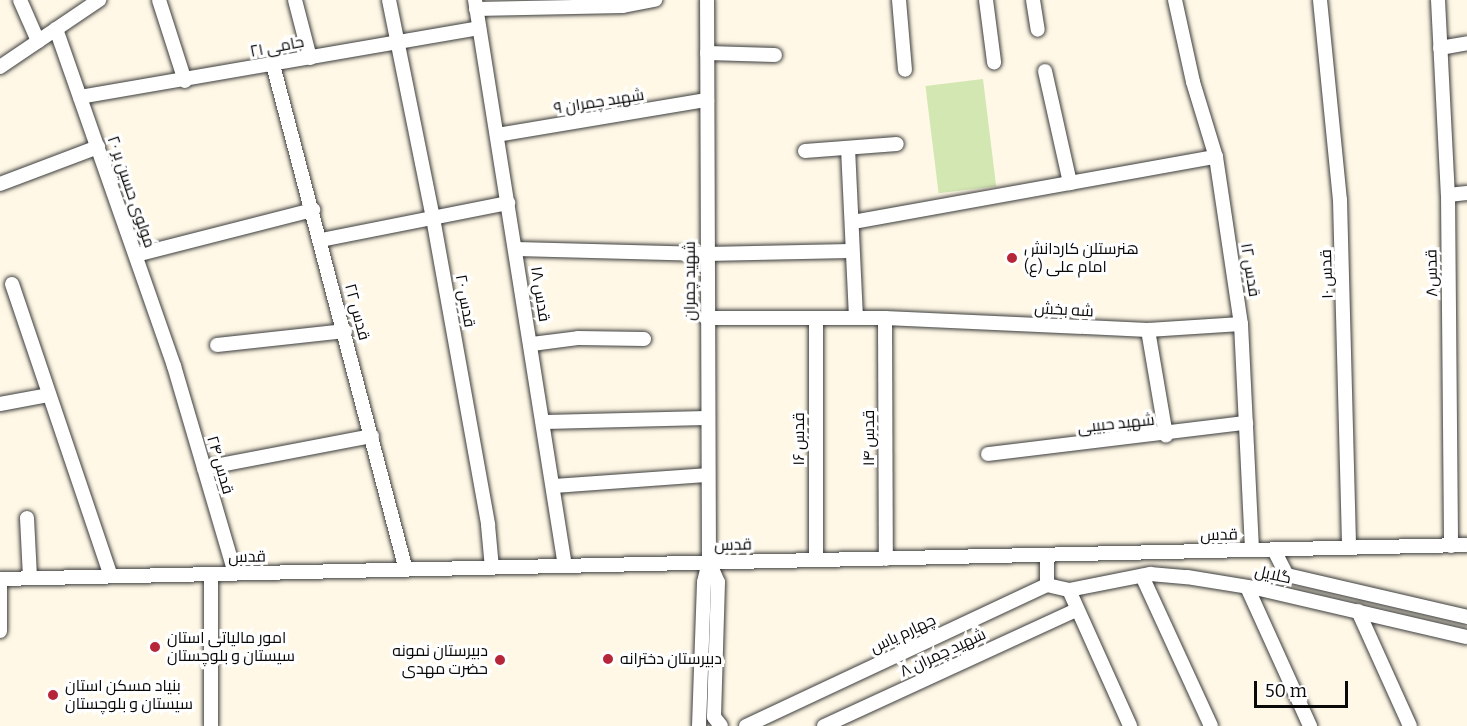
<!DOCTYPE html>
<meta charset="utf-8">
<style>
body{margin:0}
#map{position:relative;width:1467px;height:726px;overflow:hidden;background:#fff8e6;font-family:Bitter,Cairo,serif}
div>[style]{position:absolute}
[style*='--x']{left:calc(var(--x)*1px);top:calc(var(--y)*1px);width:calc(var(--w)*1px);rotate:calc(var(--a)*1deg)}
.green>*{inset:0;background:#d2e7b2;transform-origin:0 0}
.roads{filter:drop-shadow(0 0 2px #3c3c3c) drop-shadow(0 0 2px #3c3c3c)}
.minor>*{height:14px;margin:-7px;padding:0 7px;transform-origin:7px;border-radius:7px;background:#fff}
.dots>*{width:16px;height:16px;translate:-50% -50%;box-sizing:border-box;border:3px solid #fff;border-radius:50%}
span{translate:-50% -50%;white-space:nowrap;text-align:center;line-height:1.15;-webkit-text-stroke:6px #fff;paint-order:stroke}
.street-label{font-size:16px;color:#090909}
.poi-label{font-size:16px;color:#090909}
.left{translate:0 -50%;text-align:left}
.right{translate:-100% -50%;text-align:right}
.scale{position:absolute;left:1254px;top:681px;width:94px;height:27px;box-sizing:border-box;border:3px solid #090909;border-top:0;padding-left:8px;font-size:18px;line-height:21px;white-space:nowrap;color:#090909;-webkit-text-stroke:4px #fff;paint-order:stroke}
</style>
<div id="map">
<div class="green">
<i style="left:983px;top:79px;width:108px;height:58px;rotate:83deg"></i>
</div>
<div class="roads">
<div class="minor">
<i style="--x:20;--y:0;--w:45;--a:66.3"></i>
<i style="--x:159;--y:0;--w:85;--a:72.2"></i>
<i style="--x:295;--y:0;--w:60;--a:75.5"></i>
<i style="--x:389;--y:0;--w:222;--a:78.6"></i>
<i style="--x:433;--y:218;--w:312;--a:79.8"></i>
<i style="--x:488;--y:525;--w:43;--a:84.7"></i>
<i style="--x:475;--y:0;--w:573;--a:80.97"></i>
<i style="--x:899;--y:0;--w:70;--a:85.1"></i>
<i style="--x:986;--y:0;--w:63;--a:82.6"></i>
<i style="--x:1033;--y:0;--w:30;--a:81"></i>
<i style="--x:1175;--y:0;--w:84;--a:77.6"></i>
<i style="--x:1193;--y:82;--w:78;--a:73"></i>
<i style="--x:1216;--y:157;--w:169;--a:81.5"></i>
<i style="--x:1241;--y:324;--w:226;--a:87.2"></i>
<i style="--x:1320;--y:0;--w:201;--a:84.3"></i>
<i style="--x:1340;--y:200;--w:348;--a:88.5"></i>
<i style="--x:1438;--y:0;--w:195;--a:87.1"></i>
<i style="--x:1448;--y:195;--w:351;--a:89.5"></i>
<i style="--x:476;--y:9;--w:147;--a:-1.2"></i>
<i style="--x:623;--y:6;--w:33;--a:-11"></i>
<i style="--x:56;--y:29;--w:357;--a:70.7"></i>
<i style="--x:174;--y:366;--w:216;--a:73.6"></i>
<i style="--x:1440;--y:48;--w:27;--a:-10"></i>
<i style="--x:707;--y:53;--w:68;--a:1.7"></i>
<i style="--x:273;--y:65;--w:522;--a:75.25"></i>
<i style="--x:0;--y:67;--w:120;--a:-34.1"></i>
<i style="--x:1045;--y:71;--w:115;--a:77.4"></i>
<i style="--x:80;--y:97;--w:405;--a:-9.8"></i>
<i style="--x:497;--y:135;--w:213;--a:-9.5"></i>
<i style="--x:848;--y:148;--w:170;--a:87.3"></i>
<i style="--x:805;--y:151;--w:92;--a:-4.4"></i>
<i style="--x:0;--y:184;--w:105;--a:-20.7"></i>
<i style="--x:1448;--y:195;--w:19;--a:-6"></i>
<i style="--x:853;--y:222;--w:369;--a:-10.2"></i>
<i style="--x:321;--y:240;--w:191;--a:-11.2"></i>
<i style="--x:516;--y:249;--w:190;--a:1.5"></i>
<i style="--x:706;--y:254;--w:144;--a:-1.2"></i>
<i style="--x:136;--y:255;--w:183;--a:-14.3"></i>
<i style="--x:12;--y:284;--w:308;--a:71.3"></i>
<i style="--x:706;--y:318;--w:179;--a:0"></i>
<i style="--x:885;--y:318;--w:263;--a:2.6"></i>
<i style="--x:1148;--y:330;--w:93;--a:-3.7"></i>
<i style="--x:885;--y:318;--w:241;--a:89.8"></i>
<i style="--x:1148;--y:330;--w:107;--a:80.3"></i>
<i style="--x:532;--y:344;--w:46;--a:-7.4"></i>
<i style="--x:578;--y:338;--w:66;--a:0.9"></i>
<i style="--x:217;--y:345;--w:129;--a:-6.2"></i>
<i style="--x:0;--y:404;--w:50;--a:-10.4"></i>
<i style="--x:545;--y:422;--w:161;--a:-1.4"></i>
<i style="--x:988;--y:454;--w:260;--a:-6.9"></i>
<i style="--x:204;--y:468;--w:171;--a:-10.8"></i>
<i style="--x:554;--y:486;--w:152;--a:-4.1"></i>
<i style="--x:27;--y:518;--w:60;--a:87.1"></i>
<i style="--x:1274;--y:550;--w:28;--a:63"></i>
<i style="--x:1287;--y:575;--w:185;--a:13.1"></i>
<i style="--x:816;--y:560;--w:241;--a:-90"></i>
<i style="--x:709;--y:562;--w:22;--a:66"></i>
<i style="--x:718;--y:582;--w:135;--a:91.7"></i>
<i style="--x:714;--y:717;--w:11;--a:52"></i>
<i style="--x:1142;--y:576;--w:165;--a:65.3"></i>
<i style="--x:0;--y:579;--w:1467;--a:-1.33"></i>
<i style="--x:1047;--y:585;--w:23;--a:13"></i>
<i style="--x:1069;--y:590;--w:149;--a:65.8"></i>
<i style="--x:1247;--y:587;--w:153;--a:65.6"></i>
<i style="--x:1069;--y:590;--w:83;--a:-11.2"></i>
<i style="--x:1150;--y:574;--w:37;--a:5"></i>
<i style="--x:1187;--y:577;--w:74;--a:9.3"></i>
<i style="--x:1260;--y:589;--w:212;--a:13.1"></i>
<i style="--x:1358;--y:611;--w:126;--a:65.7"></i>
<i style="--x:0;--y:631;--w:52;--a:-90"></i>
<i style="--x:211;--y:726;--w:152;--a:-90"></i>
<i style="--x:699;--y:726;--w:144;--a:-88"></i>
<i style="--x:704;--y:582;--w:21;--a:-76"></i>
<i style="--x:709;--y:562;--w:562;--a:-90.2"></i>
<i style="--x:746;--y:726;--w:332;--a:-25.1"></i>
<i style="--x:1047;--y:585;--w:30;--a:-90"></i>
<i style="--x:824;--y:726;--w:277;--a:-24.7"></i>
</div>
</div>
<div class="dots">
<i style="left:1012px;top:258px;background:#b52639"></i>
<i style="left:155px;top:647px;background:#b52639"></i>
<i style="left:608px;top:659px;background:#b52639"></i>
<i style="left:500px;top:660px;background:#b52639"></i>
<i style="left:53px;top:695px;background:#b52639"></i>
</div>
<div class="street-label">
<span style="left:277px;top:47px;rotate:-11deg">جامی ۲۱</span>
<span style="left:599px;top:102px;rotate:-9deg">شهید چمران ۹</span>
<span style="left:131px;top:192px;rotate:71deg">مولوی حسین بر ۲۰</span>
<span style="left:1250px;top:270px;rotate:81deg">قدس ۱۲</span>
<span style="left:1432px;top:273px;rotate:-91deg">قدس۸</span>
<span style="left:1327px;top:274px;rotate:-92deg">قدس ۱۰</span>
<span style="left:690px;top:281px;rotate:-90deg">شهید چمران</span>
<span style="left:540px;top:294px;rotate:81deg">قدس ۱۸</span>
<span style="left:465px;top:301px;rotate:80deg">قدس ۲۰</span>
<span style="left:1064px;top:310px;rotate:3deg">شه بخش</span>
<span style="left:357px;top:312px;rotate:75deg">قدس ۲۲</span>
<span style="left:1116px;top:424px;rotate:-6deg">شهید حبیبی</span>
<span style="left:869px;top:438px;rotate:-90deg">قدس ۱۴</span>
<span style="left:799px;top:439px;rotate:-90deg">قدس ۱۶</span>
<span style="left:220px;top:465px;rotate:74deg">قدس ۲۴</span>
<span style="left:1219px;top:535px;rotate:-1deg">قدس</span>
<span style="left:733px;top:545px;rotate:-1deg">قدس</span>
<span style="left:247px;top:557px;rotate:-1deg">قدس</span>
<span style="left:1273px;top:575px;rotate:12deg">گلایل</span>
<span style="left:903px;top:634px;rotate:-25deg">چهارم یاس</span>
<span style="left:943px;top:653px;rotate:-25deg">شهید چمران ۸</span>
</div>
<div class="poi-label">
<span class="left" style="left:1024px;top:258px">هنرستلن کاردانش<br>امام علی (ع)</span>
<span class="left" style="left:167px;top:647px">امور مالیاتی استان<br>سیستان و بلوچستان</span>
<span class="right" style="left:488px;top:660px">دبیرستان نمونه<br>حضرت مهدی</span>
<span class="left" style="left:620px;top:659px">دبیرستان دخترانه</span>
<span class="left" style="left:65px;top:695px">بنیاد مسکن استان<br>سیستان و بلوچستان</span>
</div>
<div class="scale">50 m</div>
</div>
